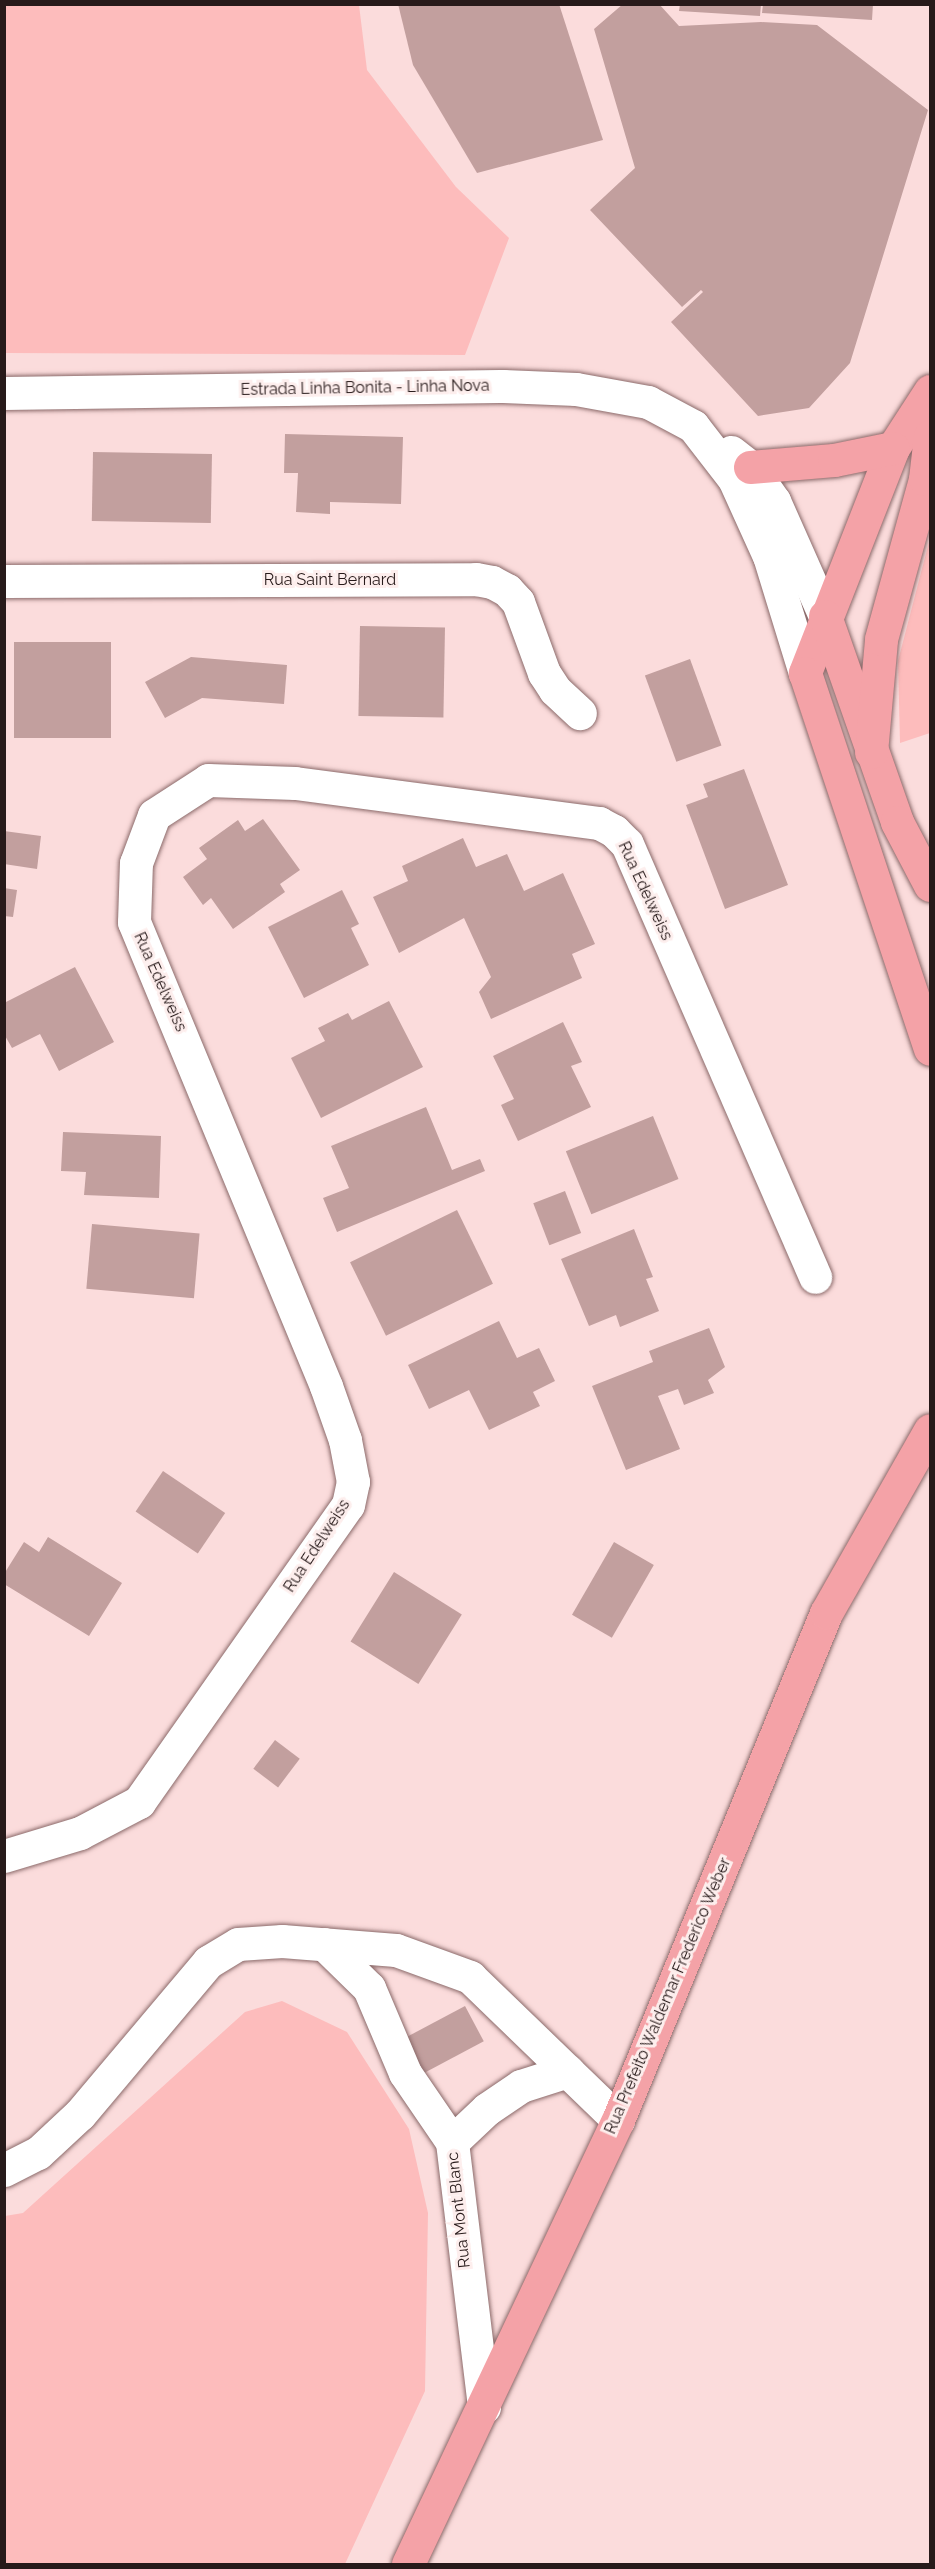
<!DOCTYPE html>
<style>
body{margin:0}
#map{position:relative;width:935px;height:2569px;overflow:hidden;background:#fbdcdc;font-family:Raleway,sans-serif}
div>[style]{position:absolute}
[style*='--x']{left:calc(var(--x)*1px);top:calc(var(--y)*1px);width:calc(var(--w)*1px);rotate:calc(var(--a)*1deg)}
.green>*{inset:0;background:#fdbcbc}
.building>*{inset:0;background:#c29f9e;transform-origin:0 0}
.roads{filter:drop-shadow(0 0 2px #8b6a6a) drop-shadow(0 0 2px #8b6a6a)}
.minor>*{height:33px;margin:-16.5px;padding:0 16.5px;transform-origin:16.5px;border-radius:16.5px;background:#fff}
.major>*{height:33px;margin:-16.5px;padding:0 16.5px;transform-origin:16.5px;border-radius:16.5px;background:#f4a2a7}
span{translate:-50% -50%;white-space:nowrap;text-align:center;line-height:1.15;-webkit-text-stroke:6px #fdeeed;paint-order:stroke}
.street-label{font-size:16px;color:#271a1a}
.frame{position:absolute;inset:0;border:6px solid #271a1a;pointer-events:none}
</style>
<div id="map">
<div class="green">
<i style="clip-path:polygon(5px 4px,359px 5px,367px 70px,456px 187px,509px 238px,465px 355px,5px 353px)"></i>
<i style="clip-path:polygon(930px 538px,930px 733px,900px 743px,898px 661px)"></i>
<i style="clip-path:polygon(282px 2001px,347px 2032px,409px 2129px,428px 2213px,425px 2391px,345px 2564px,5px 2564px,5px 2216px,23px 2213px,245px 2012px)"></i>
</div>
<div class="building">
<i style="clip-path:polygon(398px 4px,559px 4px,603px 140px,477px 173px,413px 65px)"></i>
<i style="clip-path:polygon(623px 4px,659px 4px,679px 26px,761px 22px,817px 25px,928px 110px,850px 363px,809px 408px,758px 416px,671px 322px,703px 292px,701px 290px,682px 307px,590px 210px,635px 168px,594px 29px)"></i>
<i style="clip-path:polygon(680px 4px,761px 4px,760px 16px,679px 11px)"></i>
<i style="clip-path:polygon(763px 4px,873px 4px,872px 20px,762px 13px)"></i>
<i style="clip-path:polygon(285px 434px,403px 437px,401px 504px,330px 502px,330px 514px,296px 512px,298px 473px,284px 473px)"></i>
<i style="left:93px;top:452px;width:119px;height:69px;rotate:1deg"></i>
<i style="left:360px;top:626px;width:85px;height:90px;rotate:1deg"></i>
<i style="left:14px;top:642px;width:97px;height:96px"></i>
<i style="clip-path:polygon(191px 657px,287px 665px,284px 704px,202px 698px,165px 718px,145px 682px)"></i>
<i style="left:690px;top:659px;width:92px;height:48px;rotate:70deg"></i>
<i style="clip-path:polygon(744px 769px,788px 885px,725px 909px,686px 805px,708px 797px,703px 784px)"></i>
<i style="clip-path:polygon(263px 819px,300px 870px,280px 884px,285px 892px,233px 929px,211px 898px,203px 905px,183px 877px,207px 859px,199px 848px,238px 820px,245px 831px)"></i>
<i style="clip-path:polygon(4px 831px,41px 836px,37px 869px,4px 864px)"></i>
<i style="clip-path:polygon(463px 838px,476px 867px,507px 854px,524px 891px,563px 873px,595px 944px,572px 954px,582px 978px,491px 1019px,479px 992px,491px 977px,464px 918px,399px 953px,373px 897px,408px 881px,402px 866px)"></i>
<i style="clip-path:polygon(4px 888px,17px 890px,13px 917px,4px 916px)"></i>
<i style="clip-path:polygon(342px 890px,359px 924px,351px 928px,369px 965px,304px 998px,268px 927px)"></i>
<i style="clip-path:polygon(75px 967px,114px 1042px,59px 1071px,40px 1034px,12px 1048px,4px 1034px,4px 1003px)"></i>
<i style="clip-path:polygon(389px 1001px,423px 1067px,321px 1118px,291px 1058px,325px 1041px,318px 1028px,348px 1013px,352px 1020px)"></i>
<i style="clip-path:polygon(563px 1022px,582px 1062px,571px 1066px,591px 1107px,518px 1141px,501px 1105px,514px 1099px,493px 1056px)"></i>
<i style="clip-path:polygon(426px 1107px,452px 1170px,480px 1159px,485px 1171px,337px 1232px,323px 1198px,349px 1188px,331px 1146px)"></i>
<i style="left:653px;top:1116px;width:68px;height:94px;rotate:68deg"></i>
<i style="clip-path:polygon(63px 1132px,161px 1136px,159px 1198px,84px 1195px,86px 1172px,61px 1171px)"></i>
<i style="left:565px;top:1191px;width:45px;height:34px;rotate:69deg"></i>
<i style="left:457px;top:1210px;width:82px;height:119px;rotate:64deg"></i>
<i style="left:92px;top:1224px;width:108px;height:65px;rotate:5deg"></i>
<i style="clip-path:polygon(634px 1229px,653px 1277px,646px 1279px,659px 1311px,620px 1327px,616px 1315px,589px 1326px,561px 1259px)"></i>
<i style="clip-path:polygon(499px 1321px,517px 1358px,539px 1348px,555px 1381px,533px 1392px,540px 1406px,489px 1430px,469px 1390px,429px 1409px,408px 1365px)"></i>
<i style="clip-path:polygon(709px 1328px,725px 1367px,708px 1380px,714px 1393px,684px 1405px,678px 1389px,658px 1396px,680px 1449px,626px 1470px,592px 1386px,653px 1362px,649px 1351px)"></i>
<i style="left:163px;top:1471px;width:75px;height:49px;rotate:34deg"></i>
<i style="clip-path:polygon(48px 1537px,122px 1583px,89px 1636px,4px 1584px,4px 1574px,24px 1542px,39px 1552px)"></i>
<i style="left:614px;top:1542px;width:46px;height:84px;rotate:30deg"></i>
<i style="left:394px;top:1572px;width:80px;height:82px;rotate:32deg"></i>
<i style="left:275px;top:1740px;width:31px;height:36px;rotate:37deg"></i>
<i style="left:465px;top:2006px;width:40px;height:74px;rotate:62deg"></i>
</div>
<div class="roads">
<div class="minor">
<i style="--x:4;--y:393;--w:499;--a:-0.8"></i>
<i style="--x:503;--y:386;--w:73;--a:2.4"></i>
<i style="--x:576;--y:389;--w:73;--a:10.2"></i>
<i style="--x:648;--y:402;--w:51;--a:28.1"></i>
<i style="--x:693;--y:426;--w:67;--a:52.3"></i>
<i style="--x:734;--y:479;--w:85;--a:65.6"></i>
<i style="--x:769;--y:556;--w:122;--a:72.9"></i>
<i style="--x:731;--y:452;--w:24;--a:38"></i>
<i style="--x:750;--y:467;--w:42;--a:54.8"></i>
<i style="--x:774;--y:501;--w:126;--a:66.1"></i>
<i style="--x:4;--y:581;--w:472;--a:-0.2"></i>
<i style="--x:476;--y:579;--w:16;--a:11"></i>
<i style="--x:492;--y:582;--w:17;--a:28"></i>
<i style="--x:507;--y:590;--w:16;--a:47"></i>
<i style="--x:518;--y:602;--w:76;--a:69.9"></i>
<i style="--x:544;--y:673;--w:20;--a:57"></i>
<i style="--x:555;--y:690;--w:34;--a:43"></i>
<i style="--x:4;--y:1856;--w:79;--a:-16.8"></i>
<i style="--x:80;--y:1833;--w:67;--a:-27.7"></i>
<i style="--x:139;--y:1802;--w:363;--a:-54.9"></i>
<i style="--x:348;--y:1505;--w:24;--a:-78"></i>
<i style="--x:353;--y:1482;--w:43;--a:-100.8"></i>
<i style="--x:345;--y:1440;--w:57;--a:-109.4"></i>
<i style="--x:326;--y:1386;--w:502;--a:-112.48"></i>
<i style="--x:134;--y:922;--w:59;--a:-88.1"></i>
<i style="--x:136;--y:863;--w:51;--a:-69.4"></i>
<i style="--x:154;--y:815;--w:64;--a:-32.9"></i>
<i style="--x:208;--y:780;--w:87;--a:2"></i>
<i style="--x:295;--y:783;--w:307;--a:7.5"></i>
<i style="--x:599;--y:823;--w:17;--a:28"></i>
<i style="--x:614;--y:831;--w:18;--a:45"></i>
<i style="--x:627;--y:844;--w:472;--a:66.5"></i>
<i style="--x:324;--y:1944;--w:63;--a:44.4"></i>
<i style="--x:369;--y:1988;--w:92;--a:67"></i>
<i style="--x:405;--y:2073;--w:83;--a:55.7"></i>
<i style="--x:452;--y:2142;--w:267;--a:83.1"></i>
<i style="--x:452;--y:2142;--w:48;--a:-43.3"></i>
<i style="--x:487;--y:2109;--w:41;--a:-34.1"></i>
<i style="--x:521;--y:2086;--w:49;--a:-17.7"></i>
<i style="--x:4;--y:2170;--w:38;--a:-27"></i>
<i style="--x:38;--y:2153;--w:57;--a:-42.9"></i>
<i style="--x:80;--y:2114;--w:199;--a:-49.9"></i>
<i style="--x:208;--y:1962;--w:35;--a:-31"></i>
<i style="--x:238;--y:1944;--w:44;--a:-3.9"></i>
<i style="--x:282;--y:1941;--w:114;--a:4.5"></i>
<i style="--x:396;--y:1950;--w:79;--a:20"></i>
<i style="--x:470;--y:1977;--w:206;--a:44"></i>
</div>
<div class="major">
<i style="--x:930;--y:391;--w:68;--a:123"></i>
<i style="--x:893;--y:448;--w:242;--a:111.4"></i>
<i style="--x:805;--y:673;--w:396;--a:71.6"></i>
<i style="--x:750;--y:467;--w:84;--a:-4.8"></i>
<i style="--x:834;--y:460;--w:60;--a:-11.5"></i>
<i style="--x:825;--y:616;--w:218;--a:70.7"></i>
<i style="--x:897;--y:822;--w:71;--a:62.4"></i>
<i style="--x:871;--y:752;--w:113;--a:-84.9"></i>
<i style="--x:881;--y:639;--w:166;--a:-74.6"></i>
<i style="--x:925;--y:479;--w:43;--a:-83.4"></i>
<i style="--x:408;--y:2564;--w:491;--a:-64.7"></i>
<i style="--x:618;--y:2120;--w:548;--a:-67.69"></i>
<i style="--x:826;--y:1613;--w:210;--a:-60.4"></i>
</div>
</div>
<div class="street-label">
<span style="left:365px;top:388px;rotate:-1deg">Estrada Linha Bonita - Linha Nova</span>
<span style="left:330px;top:580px">Rua Saint Bernard</span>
<span style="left:645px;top:891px;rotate:65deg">Rua Edelweiss</span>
<span style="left:160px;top:982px;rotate:66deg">Rua Edelweiss</span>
<span style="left:317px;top:1546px;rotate:-57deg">Rua Edelweiss</span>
<span style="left:668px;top:1996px;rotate:-67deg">Rua Prefeito Waldemar Frederico Weber</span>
<span style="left:459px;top:2210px;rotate:-96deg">Rua Mont Blanc</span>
</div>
<div class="frame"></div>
</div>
